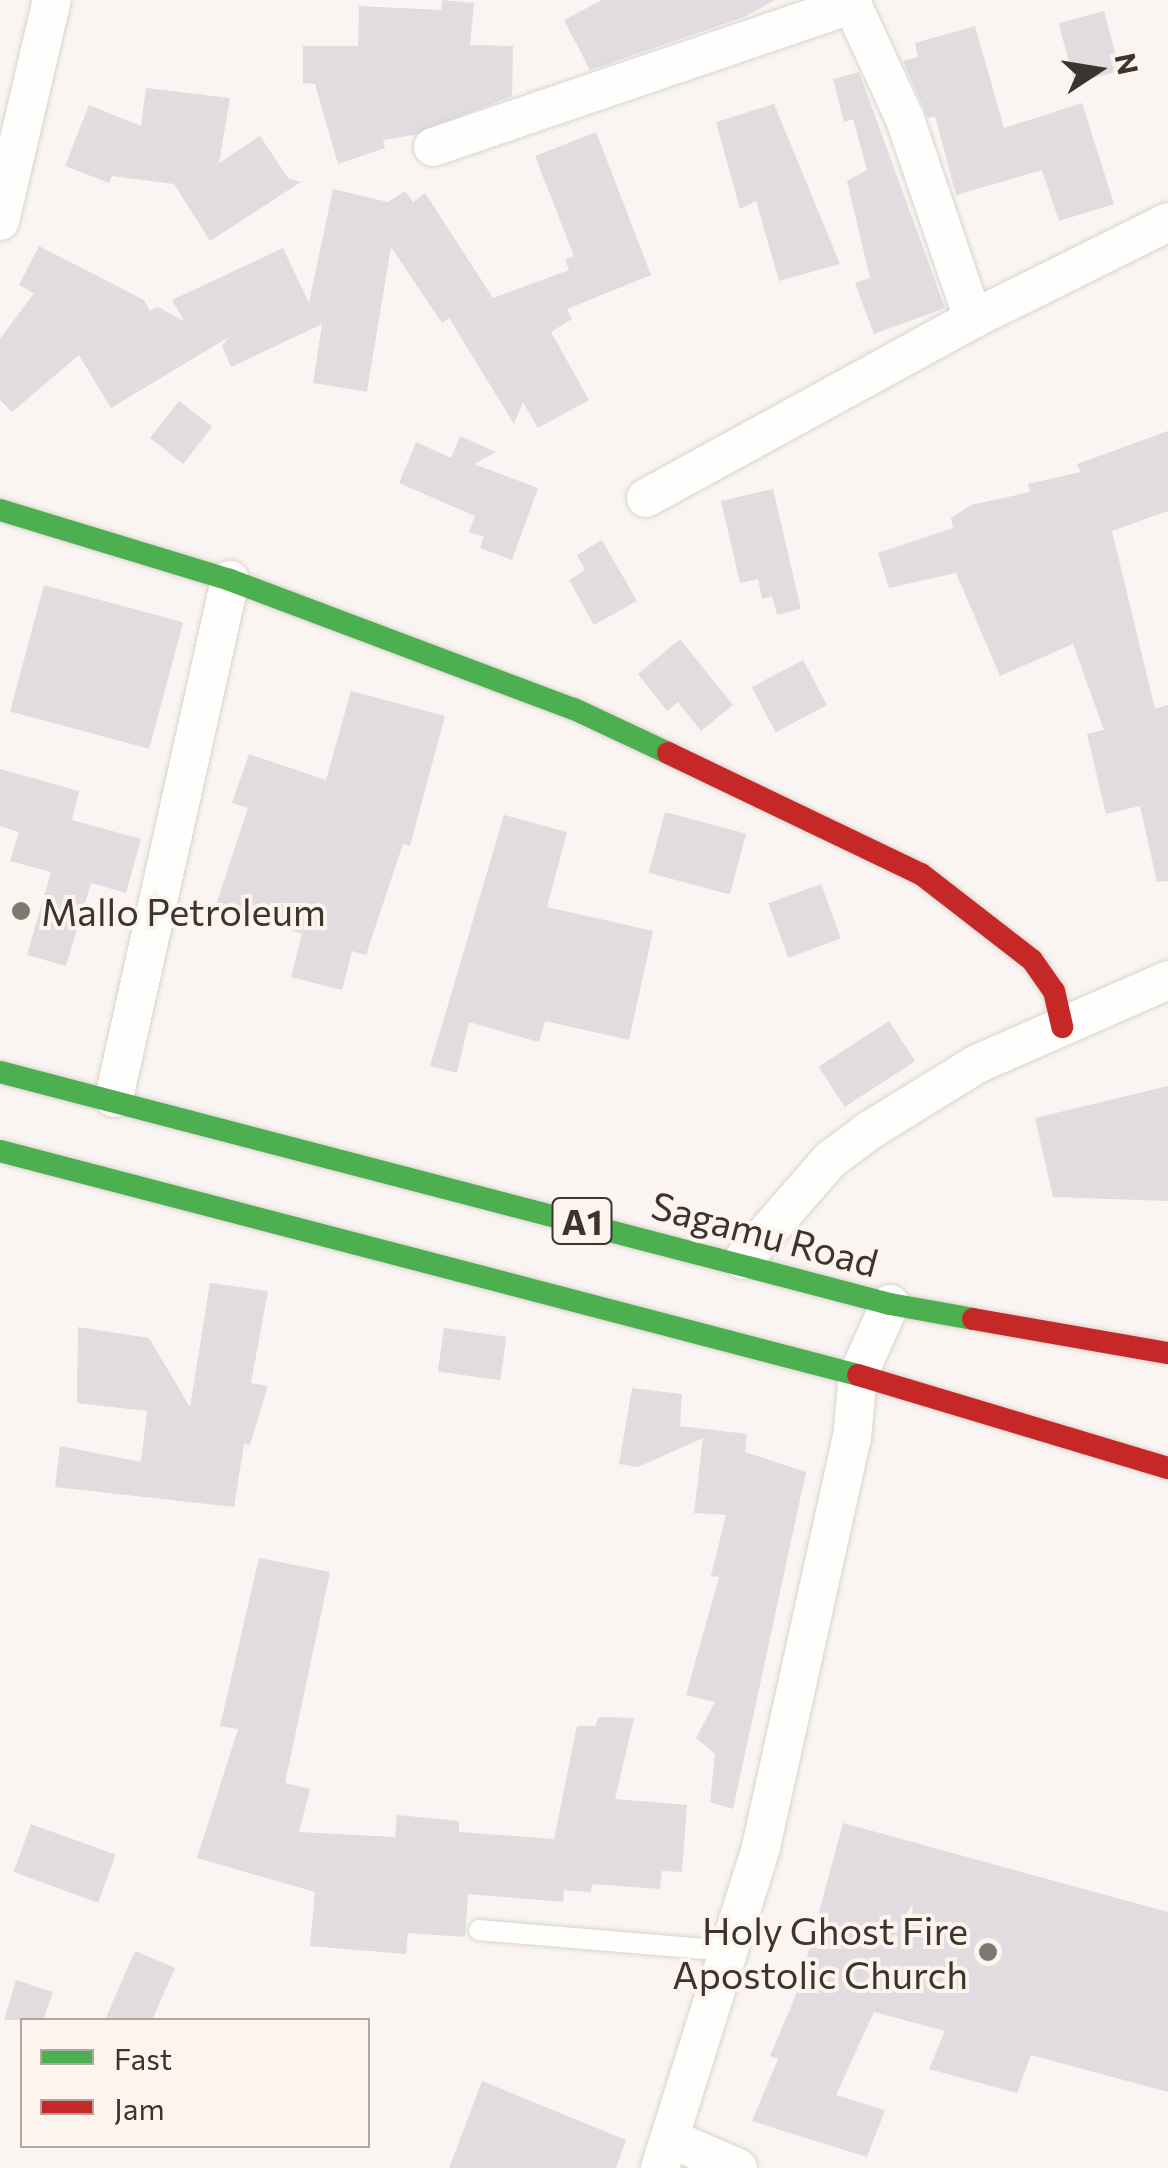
<!DOCTYPE html>
<style>
body{margin:0}
#map{position:relative;width:1168px;height:2168px;overflow:hidden;background:#faf5f2;font-family:Commissioner,sans-serif}
div>[style]{position:absolute}
[style*='--x']{left:calc(var(--x)*1px);top:calc(var(--y)*1px);width:calc(var(--w)*1px);rotate:calc(var(--a)*1deg)}
.building>*{inset:0;background:#e0dcdf;transform-origin:0 0}
.roads{filter:drop-shadow(0 0 2px #d9d3ce) drop-shadow(0 0 2px #d9d3ce)}
.lane>*{height:20px;margin:-10px;padding:0 10px;transform-origin:10px;border-radius:10px;background:#fefefd}
.street>*{height:38px;margin:-19px;padding:0 19px;transform-origin:19px;border-radius:19px;background:#fefefd}
.fast>*{height:22px;margin:-11px;padding:0 11px;transform-origin:11px;border-radius:11px;background:#4caf50}
.jam>*{height:22px;margin:-11px;padding:0 11px;transform-origin:11px;border-radius:11px;background:#c62828}
.dots>*{width:28px;height:28px;translate:-50% -50%;box-sizing:border-box;border:5px solid #fdf4ee;border-radius:50%}
span{translate:-50% -50%;white-space:nowrap;text-align:center;line-height:1.15;-webkit-text-stroke:8px #fdf4ee;paint-order:stroke}
.shield-label span{padding:2px 8px;background:#fdf4ee;border:2px solid;border-radius:8px;-webkit-text-stroke-width:0}
.shield-label{font-size:35px;color:#3c342e;font-weight:700}
.poi-label{font-size:38px;color:#3c342e}
.left{translate:0 -50%;text-align:left}
.right{translate:-100% -50%;text-align:right}
.street-label{font-size:38px;color:#3c342e}
.legend{position:absolute;left:20px;top:2018px;width:350px;height:130px;box-sizing:border-box;background:#fdf4ee;border:2px solid #b0a7a1;margin:0;padding:12px 18px;list-style:none;font-size:30px;color:#3c342e}
.legend li{display:flex;align-items:center;gap:20px;height:50px}
.legend b{width:50px;border:2px solid #b0a7a1}
.north{position:absolute;left:1048px;top:20px;width:100px;height:100px;-webkit-text-stroke:8px #fdf4ee;paint-order:stroke;rotate:78deg;font-size:28px;font-weight:700;line-height:40px;text-align:center;color:#3c342e}
.north::after{content:'';display:block;margin:auto;width:35px;height:45px;background:#3c342e;clip-path:polygon(50% 0,100% 100%,50% 72%,0 100%)}
</style>
<div id="map">
<div class="building">
<i style="clip-path:polygon(442px 0,474px 3px,470px 45px,513px 46px,512px 96px,414px 135px,383px 140px,385px 148px,338px 164px,315px 84px,303px 83px,303px 46px,358px 46px,359px 6px,441px 10px)"></i>
<i style="clip-path:polygon(602px 0,775px 0,744px 17px,590px 70px,564px 20px)"></i>
<i style="left:1104px;top:11px;width:62px;height:47px;rotate:75deg"></i>
<i style="clip-path:polygon(975px 26px,1004px 128px,1082px 103px,1114px 204px,1059px 221px,1042px 170px,956px 195px,935px 116px,928px 118px,903px 61px,918px 57px,915px 43px)"></i>
<i style="clip-path:polygon(859px 72px,945px 308px,874px 334px,855px 283px,870px 278px,847px 181px,867px 170px,853px 119px,844px 122px,833px 79px)"></i>
<i style="clip-path:polygon(146px 88px,230px 98px,219px 163px,260px 136px,288px 178px,301px 182px,210px 241px,174px 184px,112px 176px,109px 183px,65px 166px,89px 105px,141px 126px)"></i>
<i style="clip-path:polygon(774px 104px,840px 264px,779px 281px,756px 201px,740px 209px,716px 122px)"></i>
<i style="clip-path:polygon(596px 132px,651px 275px,567px 309px,572px 319px,551px 332px,589px 400px,538px 428px,523px 402px,514px 424px,449px 318px,442px 323px,391px 247px,367px 392px,313px 383px,322px 324px,231px 367px,222px 346px,229px 337px,111px 408px,79px 355px,12px 412px,0 400px,0 339px,34px 293px,19px 285px,39px 246px,144px 300px,150px 311px,158px 307px,184px 321px,172px 300px,283px 248px,309px 303px,333px 189px,388px 202px,405px 191px,413px 202px,425px 193px,493px 298px,569px 270px,565px 259px,574px 256px,535px 156px)"></i>
<i style="left:179px;top:401px;width:42px;height:47px;rotate:38deg"></i>
<i style="clip-path:polygon(1168px 431px,1168px 511px,1112px 531px,1155px 709px,1168px 705px,1168px 881px,1157px 882px,1140px 806px,1106px 814px,1087px 734px,1104px 730px,1073px 644px,1000px 676px,956px 573px,889px 588px,878px 553px,953px 528px,951px 518px,971px 505px,1030px 492px,1028px 484px,1081px 472px,1077px 464px)"></i>
<i style="clip-path:polygon(460px 436px,496px 452px,474px 464px,538px 488px,512px 560px,480px 548px,484px 537px,469px 532px,475px 516px,399px 483px,416px 442px,451px 458px)"></i>
<i style="clip-path:polygon(773px 489px,801px 609px,777px 615px,772px 596px,762px 599px,758px 579px,740px 583px,721px 501px)"></i>
<i style="clip-path:polygon(602px 540px,637px 601px,594px 625px,569px 580px,585px 570px,577px 555px)"></i>
<i style="left:44px;top:585px;width:144px;height:131px;rotate:15deg"></i>
<i style="clip-path:polygon(680px 639px,733px 705px,701px 731px,678px 702px,667px 711px,638px 674px)"></i>
<i style="left:803px;top:660px;width:51px;height:58px;rotate:62deg"></i>
<i style="clip-path:polygon(351px 691px,445px 716px,410px 846px,403px 844px,366px 955px,352px 951px,342px 990px,291px 977px,302px 934px,216px 905px,248px 808px,232px 803px,249px 754px,326px 780px)"></i>
<i style="clip-path:polygon(0 769px,79px 791px,72px 820px,141px 839px,126px 893px,91px 883px,66px 966px,27px 955px,51px 872px,10px 861px,19px 832px,0 826px)"></i>
<i style="left:665px;top:812px;width:84px;height:63px;rotate:15deg"></i>
<i style="clip-path:polygon(504px 815px,567px 832px,547px 907px,653px 931px,629px 1040px,545px 1021px,539px 1042px,469px 1022px,457px 1073px,430px 1066px)"></i>
<i style="left:821px;top:884px;width:58px;height:56px;rotate:70deg"></i>
<i style="left:889px;top:1021px;width:48px;height:84px;rotate:57deg"></i>
<i style="clip-path:polygon(1168px 1086px,1168px 1201px,1053px 1197px,1035px 1118px)"></i>
<i style="clip-path:polygon(210px 1283px,268px 1291px,251px 1383px,268px 1386px,250px 1445px,244px 1444px,234px 1507px,55px 1487px,60px 1446px,141px 1462px,147px 1411px,77px 1403px,78px 1327px,149px 1338px,190px 1407px)"></i>
<i style="left:444px;top:1328px;width:63px;height:44px;rotate:8deg"></i>
<i style="clip-path:polygon(632px 1388px,682px 1394px,680px 1426px,747px 1434px,745px 1452px,806px 1472px,733px 1809px,710px 1802px,715px 1754px,696px 1738px,715px 1702px,686px 1695px,719px 1577px,711px 1576px,726px 1515px,694px 1513px,703px 1438px,638px 1467px,619px 1464px)"></i>
<i style="clip-path:polygon(259px 1558px,330px 1572px,285px 1783px,310px 1789px,299px 1832px,395px 1837px,397px 1815px,459px 1821px,459px 1832px,554px 1839px,577px 1726px,595px 1726px,599px 1717px,634px 1718px,615px 1799px,687px 1805px,682px 1872px,662px 1871px,660px 1889px,592px 1884px,591px 1892px,564px 1890px,563px 1902px,468px 1894px,465px 1937px,408px 1933px,406px 1954px,310px 1946px,315px 1892px,197px 1858px,238px 1729px,220px 1726px)"></i>
<i style="clip-path:polygon(843px 1823px,1168px 1912px,1168px 2092px,1031px 2055px,1017px 2093px,929px 2069px,945px 2031px,874px 2012px,836px 2095px,885px 2110px,867px 2157px,752px 2121px,778px 2059px,770px 2056px,798px 1990px)"></i>
<i style="left:31px;top:1824px;width:90px;height:51px;rotate:20deg"></i>
<i style="clip-path:polygon(135px 1951px,175px 1968px,152px 2020px,105px 2020px)"></i>
<i style="clip-path:polygon(16px 1980px,53px 1992px,43px 2020px,4px 2020px)"></i>
<i style="clip-path:polygon(482px 2081px,626px 2140px,616px 2168px,449px 2168px)"></i>
</div>
<div class="roads">
<div class="lane">
<i style="--x:479;--y:1930;--w:250;--a:4.8"></i>
</div>
<div class="street">
<i style="--x:433;--y:147;--w:443;--a:-18.8"></i>
<i style="--x:852;--y:4;--w:127;--a:65.3"></i>
<i style="--x:905;--y:119;--w:211;--a:71.2"></i>
<i style="--x:0;--y:221;--w:227;--a:-76.8"></i>
<i style="--x:646;--y:498;--w:373;--a:-28.7"></i>
<i style="--x:973;--y:319;--w:218;--a:-26.4"></i>
<i style="--x:114;--y:1098;--w:531;--a:-77.38"></i>
<i style="--x:743;--y:1260;--w:133;--a:-49"></i>
<i style="--x:830;--y:1160;--w:50;--a:-36.9"></i>
<i style="--x:870;--y:1130;--w:126;--a:-31.7"></i>
<i style="--x:977;--y:1064;--w:209;--a:-23.7"></i>
<i style="--x:671;--y:2139;--w:73;--a:23.4"></i>
<i style="--x:660;--y:2168;--w:337;--a:-72.5"></i>
<i style="--x:761;--y:1847;--w:419;--a:-77.5"></i>
<i style="--x:852;--y:1438;--w:63;--a:-84.6"></i>
<i style="--x:858;--y:1375;--w:78;--a:-65.7"></i>
</div>
<div class="fast">
<i style="--x:0;--y:510;--w:240;--a:16.9"></i>
<i style="--x:230;--y:580;--w:367;--a:20.6"></i>
<i style="--x:574;--y:709;--w:104;--a:25.1"></i>
<i style="--x:0;--y:1072;--w:920;--a:14.61"></i>
<i style="--x:890;--y:1304;--w:84;--a:10.2"></i>
<i style="--x:0;--y:1151;--w:887;--a:14.63"></i>
</div>
<div class="jam">
<i style="--x:668;--y:753;--w:280;--a:25.6"></i>
<i style="--x:921;--y:874;--w:140;--a:37.8"></i>
<i style="--x:1032;--y:960;--w:38;--a:55"></i>
<i style="--x:1054;--y:991;--w:37;--a:77"></i>
<i style="--x:973;--y:1319;--w:198;--a:9.9"></i>
<i style="--x:858;--y:1375;--w:324;--a:16.7"></i>
</div>
</div>
<div class="dots">
<i style="left:21px;top:911px;background:#7e7873"></i>
<i style="left:988px;top:1952px;background:#7e7873"></i>
</div>
<div class="shield-label">
<span style="left:582px;top:1221px">A1</span>
</div>
<div class="poi-label">
<span class="left" style="left:41px;top:911px">Mallo Petroleum</span>
<span class="right" style="left:968px;top:1952px">Holy Ghost Fire<br>Apostolic Church</span>
</div>
<div class="street-label">
<span style="left:765px;top:1233px;rotate:15deg">Sagamu Road</span>
</div>
<ul class="legend">
<li><b style="height:12px;background:#4caf50"></b>Fast</li>
<li><b style="height:12px;background:#c62828"></b>Jam</li>
</ul>
<div class="north">N</div>
</div>
